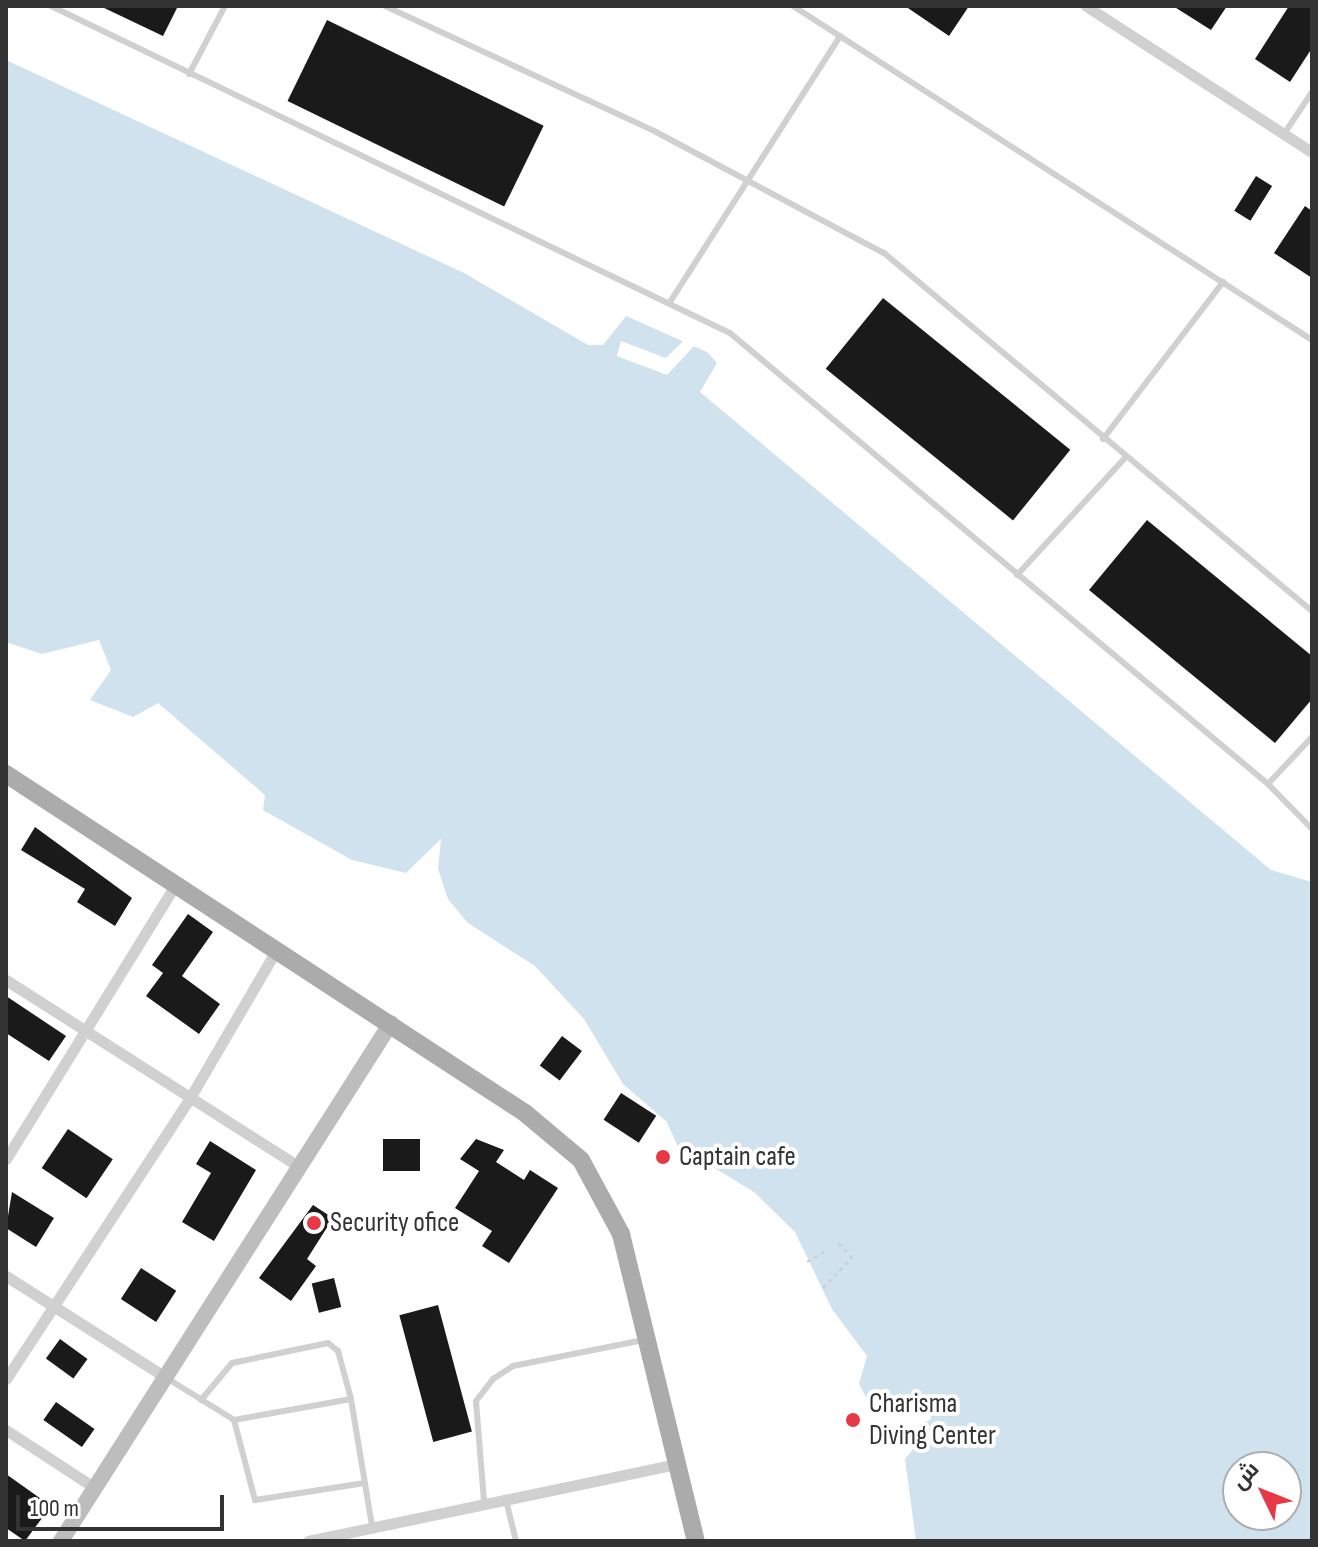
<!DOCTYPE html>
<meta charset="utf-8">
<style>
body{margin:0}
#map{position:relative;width:1318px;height:1547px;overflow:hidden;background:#fff;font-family:"Sofia Sans Condensed",Cairo,sans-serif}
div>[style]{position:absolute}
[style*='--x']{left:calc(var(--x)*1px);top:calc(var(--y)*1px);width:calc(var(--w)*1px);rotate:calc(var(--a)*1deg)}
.water>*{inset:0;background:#cfe2ee}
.pier>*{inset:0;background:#fff}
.building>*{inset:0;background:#1a1a1a;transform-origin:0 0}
.path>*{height:2px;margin-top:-1px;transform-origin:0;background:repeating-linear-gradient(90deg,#cdcdcd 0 4px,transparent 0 8px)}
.lane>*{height:6px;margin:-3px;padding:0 3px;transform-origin:3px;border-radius:3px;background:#d0d0d0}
.street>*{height:11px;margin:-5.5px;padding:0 5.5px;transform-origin:5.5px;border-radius:5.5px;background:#d0d0d0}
.secondary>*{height:16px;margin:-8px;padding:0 8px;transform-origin:8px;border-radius:8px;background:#bdbdbd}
.primary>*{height:18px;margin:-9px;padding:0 9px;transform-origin:9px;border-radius:9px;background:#ababab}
.dots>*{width:22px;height:22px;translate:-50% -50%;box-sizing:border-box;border:4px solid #fff;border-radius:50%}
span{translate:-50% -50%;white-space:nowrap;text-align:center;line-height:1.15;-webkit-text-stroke:8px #fff;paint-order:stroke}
.poi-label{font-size:28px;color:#333}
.left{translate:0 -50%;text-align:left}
.frame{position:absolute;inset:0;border:8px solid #333;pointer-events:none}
.north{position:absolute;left:1222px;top:1451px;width:80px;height:80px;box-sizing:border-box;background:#fff;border:2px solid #adadad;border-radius:50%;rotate:313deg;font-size:22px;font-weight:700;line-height:32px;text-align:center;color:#333}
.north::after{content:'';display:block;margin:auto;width:28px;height:36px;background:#e63946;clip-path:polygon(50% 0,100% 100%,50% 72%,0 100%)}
.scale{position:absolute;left:16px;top:1495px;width:208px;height:36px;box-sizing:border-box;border:4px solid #333;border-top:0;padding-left:10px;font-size:24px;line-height:28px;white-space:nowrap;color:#333;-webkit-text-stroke:6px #fff;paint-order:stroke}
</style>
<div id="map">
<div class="water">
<i style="clip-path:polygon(evenodd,6px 60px,464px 273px,588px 345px,603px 345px,626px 316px,707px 352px,717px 363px,700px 392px,1271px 870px,1312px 882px,1312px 1541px,916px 1541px,905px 1459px,922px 1438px,920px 1426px,931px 1419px,929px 1405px,887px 1408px,866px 1397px,859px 1384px,867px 1356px,832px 1309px,795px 1232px,754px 1192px,677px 1145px,667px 1122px,623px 1084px,584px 1019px,535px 966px,468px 923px,448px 899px,438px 869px,441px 839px,406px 873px,352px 860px,263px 810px,265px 795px,158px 703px,133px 717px,90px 700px,111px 670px,99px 640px,42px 654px,6px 642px,6px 60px,1238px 1467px,1286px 1467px,1286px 1515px,1238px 1515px,1238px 1467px)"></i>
</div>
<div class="pier">
<i style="clip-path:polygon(685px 339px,695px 345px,667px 375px,617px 356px,621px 341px,666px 358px)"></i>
</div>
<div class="building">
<i style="clip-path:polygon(100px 6px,178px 6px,163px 36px)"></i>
<i style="clip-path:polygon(905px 6px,969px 6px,949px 36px)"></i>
<i style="clip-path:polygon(1173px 6px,1227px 6px,1211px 30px)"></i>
<i style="clip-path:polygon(1289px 6px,1312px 6px,1312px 48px,1290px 82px,1255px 59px)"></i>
<i style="left:327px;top:20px;width:241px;height:90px;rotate:26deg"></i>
<i style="left:1256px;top:176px;width:19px;height:41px;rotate:32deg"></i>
<i style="clip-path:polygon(1305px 206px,1312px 211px,1312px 278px,1274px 253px)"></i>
<i style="left:883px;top:298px;width:241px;height:91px;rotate:39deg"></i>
<i style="clip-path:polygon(1147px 520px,1312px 656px,1312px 699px,1275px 743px,1089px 590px)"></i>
<i style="clip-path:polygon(35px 827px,132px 898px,115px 926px,77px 902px,85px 889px,21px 850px)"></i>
<i style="clip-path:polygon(188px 914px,213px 932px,182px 976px,220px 1004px,199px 1034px,146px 996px,163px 973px,152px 965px)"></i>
<i style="clip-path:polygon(6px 996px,66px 1036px,49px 1061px,6px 1033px)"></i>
<i style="left:562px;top:1036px;width:25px;height:37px;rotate:37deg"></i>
<i style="left:621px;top:1093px;width:42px;height:32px;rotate:33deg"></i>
<i style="left:68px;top:1129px;width:54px;height:47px;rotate:34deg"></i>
<i style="left:383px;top:1139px;width:37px;height:32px"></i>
<i style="clip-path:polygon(476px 1139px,504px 1150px,496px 1162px,524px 1180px,530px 1170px,558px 1188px,509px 1263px,482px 1246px,492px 1231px,455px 1208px,479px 1171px,460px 1159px)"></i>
<i style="clip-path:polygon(210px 1141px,256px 1170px,214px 1241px,182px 1222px,211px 1173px,196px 1164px)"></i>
<i style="clip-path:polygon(12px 1192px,54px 1218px,36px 1247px,6px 1228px)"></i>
<i style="clip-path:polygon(313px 1205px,333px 1218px,307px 1259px,316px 1266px,291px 1301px,259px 1278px)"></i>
<i style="left:141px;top:1268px;width:42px;height:37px;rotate:33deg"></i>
<i style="left:334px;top:1278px;width:30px;height:23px;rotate:76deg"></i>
<i style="left:438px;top:1305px;width:131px;height:40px;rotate:75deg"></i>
<i style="left:60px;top:1339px;width:34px;height:24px;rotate:36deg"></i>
<i style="left:56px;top:1402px;width:47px;height:22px;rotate:35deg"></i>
<i style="clip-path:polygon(6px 1474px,51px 1506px,25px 1541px,6px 1528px)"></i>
</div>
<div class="path">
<i style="--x:807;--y:1262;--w:21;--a:-31"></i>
<i style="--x:823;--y:1288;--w:42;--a:-46"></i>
<i style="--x:852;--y:1258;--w:21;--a:-133"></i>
</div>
<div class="lane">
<i style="--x:51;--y:6;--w:754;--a:25.72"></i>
<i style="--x:730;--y:333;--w:702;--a:39.97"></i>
<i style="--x:1268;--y:784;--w:64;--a:-46.9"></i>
<i style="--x:385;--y:6;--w:299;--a:24.9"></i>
<i style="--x:656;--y:132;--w:258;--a:28"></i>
<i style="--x:884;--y:253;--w:558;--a:39.91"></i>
<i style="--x:793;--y:6;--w:617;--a:32.76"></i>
<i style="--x:189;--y:74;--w:77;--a:-62.1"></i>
<i style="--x:1284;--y:134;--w:50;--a:-56.3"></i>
<i style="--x:670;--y:302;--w:316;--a:-57.4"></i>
<i style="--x:1103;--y:439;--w:198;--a:-52.6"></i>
<i style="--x:1017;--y:575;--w:159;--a:-47.3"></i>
<i style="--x:1268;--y:784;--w:63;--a:45.6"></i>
<i style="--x:165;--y:1377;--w:81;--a:31.9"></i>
<i style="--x:234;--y:1420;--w:119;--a:-10.2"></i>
<i style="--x:201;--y:1400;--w:48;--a:-50"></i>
<i style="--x:232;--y:1363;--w:98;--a:-11.8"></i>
<i style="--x:328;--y:1343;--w:13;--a:39"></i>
<i style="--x:338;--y:1351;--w:50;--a:74.8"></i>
<i style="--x:351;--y:1399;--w:129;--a:80.6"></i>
<i style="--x:234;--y:1420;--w:83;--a:75.3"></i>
<i style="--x:255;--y:1500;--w:111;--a:-8.8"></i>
<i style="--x:506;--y:1500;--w:42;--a:76.3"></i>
<i style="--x:484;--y:1501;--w:100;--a:-94.6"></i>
<i style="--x:476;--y:1401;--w:28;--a:-52"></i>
<i style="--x:493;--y:1379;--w:24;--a:-33"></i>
<i style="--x:513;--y:1366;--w:133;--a:-11.3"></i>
</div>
<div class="street">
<i style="--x:1086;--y:6;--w:269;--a:32.9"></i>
<i style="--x:6;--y:980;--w:348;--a:32.5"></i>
<i style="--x:6;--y:1159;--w:323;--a:-58.3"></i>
<i style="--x:6;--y:1276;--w:188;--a:32.4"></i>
<i style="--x:6;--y:1379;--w:338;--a:-56.8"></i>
<i style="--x:191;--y:1096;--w:170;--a:-59.7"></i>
<i style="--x:6;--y:1430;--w:106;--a:33.1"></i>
<i style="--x:308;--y:1541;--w:377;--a:-11.8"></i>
</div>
<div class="secondary">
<i style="--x:61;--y:1541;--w:614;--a:-57.5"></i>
</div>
<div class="primary">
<i style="--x:6;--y:774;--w:620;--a:33.15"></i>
<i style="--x:525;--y:1113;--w:73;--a:40"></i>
<i style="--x:581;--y:1160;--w:84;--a:61.6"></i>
<i style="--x:621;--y:1234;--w:316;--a:76.3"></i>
</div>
<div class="dots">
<i style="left:663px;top:1157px;background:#e63946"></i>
<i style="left:314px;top:1223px;background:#e63946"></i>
<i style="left:853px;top:1420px;background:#e63946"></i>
</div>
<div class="poi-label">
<span class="left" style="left:679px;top:1157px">Captain cafe</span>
<span class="left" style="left:330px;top:1223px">Security ofice</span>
<span class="left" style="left:869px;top:1420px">Charisma<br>Diving Center</span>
</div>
<div class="frame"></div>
<div class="north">ش</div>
<div class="scale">100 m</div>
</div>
